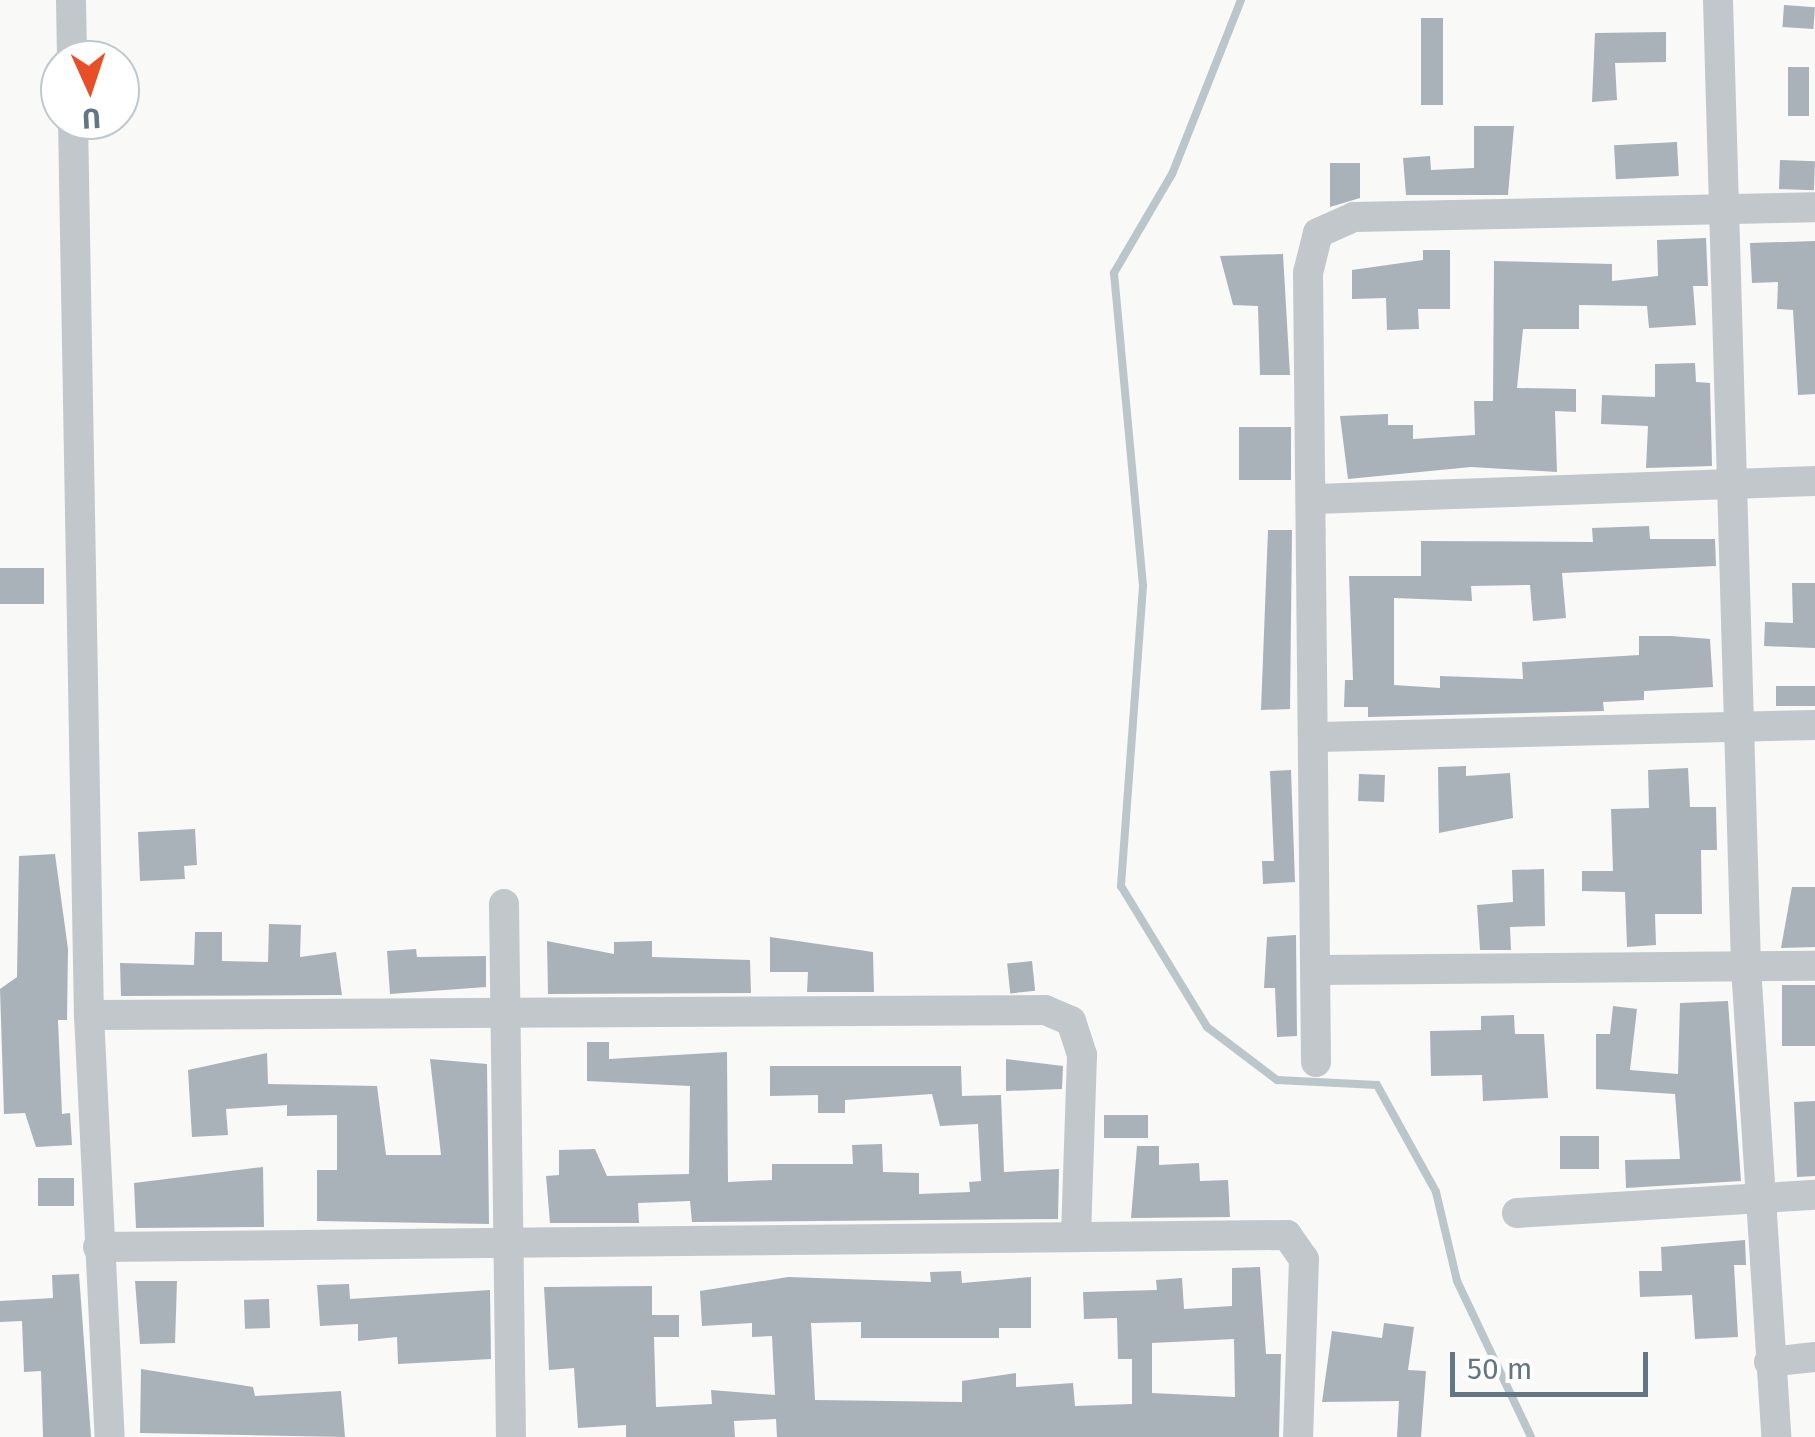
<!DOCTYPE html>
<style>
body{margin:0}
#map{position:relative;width:1815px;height:1437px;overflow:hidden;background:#f9f9f7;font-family:"Fira Sans",sans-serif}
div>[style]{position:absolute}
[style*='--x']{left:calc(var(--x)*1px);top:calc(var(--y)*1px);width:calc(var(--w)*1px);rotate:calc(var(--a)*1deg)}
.stream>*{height:8px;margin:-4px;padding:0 4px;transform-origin:4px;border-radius:4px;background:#bac6ca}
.building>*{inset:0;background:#a9b2b9;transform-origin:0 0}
.street>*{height:30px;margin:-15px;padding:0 15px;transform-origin:15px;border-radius:15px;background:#c2c7cb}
span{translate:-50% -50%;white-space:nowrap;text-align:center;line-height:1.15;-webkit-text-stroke:10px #fff;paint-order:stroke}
.north{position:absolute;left:40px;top:40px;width:100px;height:100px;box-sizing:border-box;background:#fff;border:2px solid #c1c8cd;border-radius:50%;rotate:177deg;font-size:28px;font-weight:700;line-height:40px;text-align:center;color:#637683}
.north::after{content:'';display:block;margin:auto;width:35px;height:45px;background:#e94f27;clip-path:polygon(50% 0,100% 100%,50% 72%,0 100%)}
.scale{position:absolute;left:1450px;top:1352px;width:198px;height:45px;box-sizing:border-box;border:5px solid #637683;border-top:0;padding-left:12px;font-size:30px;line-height:35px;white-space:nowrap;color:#637683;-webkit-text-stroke:8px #fff;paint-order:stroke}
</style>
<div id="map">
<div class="stream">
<i style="--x:1241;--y:0;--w:187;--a:111.6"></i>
<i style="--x:1172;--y:174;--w:115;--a:120.4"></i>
<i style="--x:1114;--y:273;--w:314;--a:84.7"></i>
<i style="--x:1143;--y:586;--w:301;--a:94.2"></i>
<i style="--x:1121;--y:886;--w:165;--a:58.6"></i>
<i style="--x:1207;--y:1027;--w:88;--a:37.1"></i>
<i style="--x:1277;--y:1080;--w:100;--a:2.9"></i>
<i style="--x:1377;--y:1085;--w:122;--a:61.1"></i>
<i style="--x:1436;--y:1192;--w:91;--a:76.7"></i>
<i style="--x:1457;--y:1281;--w:173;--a:64.6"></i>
</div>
<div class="building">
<i style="left:1784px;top:5px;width:31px;height:22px;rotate:4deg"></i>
<i style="left:1421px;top:18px;width:22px;height:87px"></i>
<i style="clip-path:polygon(1666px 32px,1666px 62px,1615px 63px,1617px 100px,1592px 102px,1595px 33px)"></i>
<i style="left:1788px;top:67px;width:21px;height:49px"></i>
<i style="clip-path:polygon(1474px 126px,1514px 126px,1508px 195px,1406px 195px,1403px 158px,1430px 156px,1431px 170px,1474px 168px)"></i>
<i style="left:1677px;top:142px;width:34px;height:63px;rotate:87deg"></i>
<i style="left:1780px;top:160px;width:35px;height:29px;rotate:2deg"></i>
<i style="clip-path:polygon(1330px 163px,1360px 163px,1360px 198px,1330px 207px)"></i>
<i style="clip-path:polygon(1706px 238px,1708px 286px,1693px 286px,1696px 325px,1649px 328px,1647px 306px,1579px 305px,1579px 329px,1523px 329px,1517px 388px,1576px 389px,1576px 412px,1555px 411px,1557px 472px,1471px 467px,1348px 479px,1340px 416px,1388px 414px,1388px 425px,1413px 425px,1413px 439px,1475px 435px,1474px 401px,1493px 401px,1494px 261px,1612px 264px,1612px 281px,1658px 276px,1657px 240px)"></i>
<i style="clip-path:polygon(1815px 241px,1815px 394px,1798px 395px,1793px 310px,1777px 309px,1778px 282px,1752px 283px,1750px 243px)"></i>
<i style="clip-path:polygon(1423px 250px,1450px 250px,1450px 309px,1418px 309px,1419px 329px,1387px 330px,1386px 298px,1352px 299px,1352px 270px,1423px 260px)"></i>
<i style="clip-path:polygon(1283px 254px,1290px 375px,1260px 375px,1258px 306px,1233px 305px,1220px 256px)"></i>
<i style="clip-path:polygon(1695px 363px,1696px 382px,1710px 383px,1712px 466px,1646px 468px,1648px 426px,1601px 424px,1602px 395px,1655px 397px,1655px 364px)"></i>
<i style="left:1291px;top:427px;width:53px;height:52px;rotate:90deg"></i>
<i style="clip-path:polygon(1649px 526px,1650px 539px,1715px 539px,1716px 566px,1562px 573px,1566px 618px,1533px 621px,1530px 585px,1471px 586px,1472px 601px,1394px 598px,1394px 685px,1440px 688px,1440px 676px,1523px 679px,1522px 662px,1639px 655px,1639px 636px,1671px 636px,1710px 639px,1713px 687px,1644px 691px,1644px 700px,1603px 702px,1604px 711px,1368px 717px,1368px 707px,1344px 707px,1345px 680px,1353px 680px,1349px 576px,1421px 576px,1421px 541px,1593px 542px,1592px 528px)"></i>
<i style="clip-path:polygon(1268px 530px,1292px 530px,1290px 709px,1261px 710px)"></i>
<i style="left:44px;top:568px;width:36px;height:44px;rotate:90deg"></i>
<i style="clip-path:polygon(1792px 583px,1815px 583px,1815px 648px,1764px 646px,1765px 622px,1793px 623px)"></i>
<i style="left:1815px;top:686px;width:20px;height:39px;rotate:90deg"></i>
<i style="clip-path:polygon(1466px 766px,1466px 776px,1510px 773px,1513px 818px,1439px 833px,1438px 767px)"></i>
<i style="clip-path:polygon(1688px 768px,1690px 807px,1716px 807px,1717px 850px,1701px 850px,1702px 914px,1655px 914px,1656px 945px,1627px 947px,1625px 892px,1582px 891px,1582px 871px,1613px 871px,1611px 809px,1649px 808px,1648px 770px)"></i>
<i style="clip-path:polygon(1291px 770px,1295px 882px,1263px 884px,1262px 861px,1274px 861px,1270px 771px)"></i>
<i style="left:1359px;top:774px;width:26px;height:27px;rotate:2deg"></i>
<i style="clip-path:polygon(195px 829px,197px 865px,184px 866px,185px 879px,140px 881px,138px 832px)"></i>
<i style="clip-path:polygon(55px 854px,68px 949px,67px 1020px,58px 1020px,62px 1114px,70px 1113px,72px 1145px,36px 1147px,25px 1113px,4px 1114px,0 989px,17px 977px,19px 856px)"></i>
<i style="clip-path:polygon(1544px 869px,1545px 926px,1510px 927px,1511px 950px,1480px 950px,1477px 905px,1513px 902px,1512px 870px)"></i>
<i style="clip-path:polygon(1792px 887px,1815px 887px,1815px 947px,1781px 948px)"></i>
<i style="clip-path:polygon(269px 924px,301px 925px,300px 957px,336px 952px,342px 995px,121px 996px,120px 963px,194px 965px,195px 932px,222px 932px,222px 961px,268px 962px)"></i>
<i style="clip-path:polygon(1296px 935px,1297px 1036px,1277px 1037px,1275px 988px,1264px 988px,1267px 937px)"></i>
<i style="clip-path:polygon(770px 937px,873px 952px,874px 992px,807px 992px,808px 972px,770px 972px)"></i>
<i style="clip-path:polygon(547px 941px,614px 954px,614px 942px,652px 941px,652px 957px,750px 960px,751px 993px,548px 994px)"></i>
<i style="clip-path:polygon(416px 949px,417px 957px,486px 956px,486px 987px,390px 994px,387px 951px)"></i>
<i style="left:1032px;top:961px;width:30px;height:25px;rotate:84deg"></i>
<i style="left:1782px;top:985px;width:33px;height:61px"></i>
<i style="clip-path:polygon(1728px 1001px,1741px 1181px,1626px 1188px,1625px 1160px,1680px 1159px,1675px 1094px,1596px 1089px,1596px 1034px,1610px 1034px,1613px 1006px,1637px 1009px,1630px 1070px,1678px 1074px,1680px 1003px)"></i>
<i style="clip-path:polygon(1514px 1015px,1515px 1034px,1544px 1034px,1548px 1098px,1483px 1101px,1482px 1075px,1431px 1076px,1430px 1031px,1481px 1030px,1481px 1016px)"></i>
<i style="clip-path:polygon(587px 1042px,609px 1042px,609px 1059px,727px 1052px,728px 1182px,772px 1180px,772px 1164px,853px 1164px,852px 1145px,882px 1144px,883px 1172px,919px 1173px,919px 1194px,970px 1192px,969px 1182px,981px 1181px,978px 1124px,940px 1126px,932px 1094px,845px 1100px,845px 1113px,818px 1113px,818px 1095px,770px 1096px,770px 1066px,961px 1066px,962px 1096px,1001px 1095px,1004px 1172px,1059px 1169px,1058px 1219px,692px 1222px,690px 1201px,638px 1203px,639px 1223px,550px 1223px,546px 1176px,559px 1175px,559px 1150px,595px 1149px,607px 1176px,689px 1174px,690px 1086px,587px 1081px)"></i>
<i style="clip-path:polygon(267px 1053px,268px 1084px,377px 1086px,386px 1155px,441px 1155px,430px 1059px,487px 1064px,489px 1224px,317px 1221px,317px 1170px,337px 1170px,337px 1115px,287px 1116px,287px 1105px,226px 1109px,228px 1135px,192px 1137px,188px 1070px)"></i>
<i style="clip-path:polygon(1006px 1059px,1063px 1066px,1062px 1089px,1006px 1091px)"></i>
<i style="clip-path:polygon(1815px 1101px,1815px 1176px,1797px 1177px,1794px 1102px)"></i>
<i style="left:1104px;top:1115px;width:44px;height:23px"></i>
<i style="left:1599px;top:1136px;width:33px;height:39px;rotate:90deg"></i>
<i style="clip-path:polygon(1137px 1146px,1159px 1146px,1159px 1165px,1199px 1163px,1200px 1181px,1228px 1180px,1230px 1217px,1131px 1218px)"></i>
<i style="clip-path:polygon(263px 1167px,264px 1227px,136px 1228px,134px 1183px)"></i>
<i style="left:38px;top:1178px;width:36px;height:28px"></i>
<i style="clip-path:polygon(1745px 1240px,1746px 1265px,1734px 1265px,1738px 1337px,1695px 1339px,1692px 1295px,1640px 1297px,1639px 1271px,1662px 1271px,1661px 1247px)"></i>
<i style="clip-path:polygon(evenodd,1260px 1267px,1266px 1354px,1281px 1354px,1279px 1437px,777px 1437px,776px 1419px,734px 1421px,735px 1437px,626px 1437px,626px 1425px,578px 1428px,574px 1368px,549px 1370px,544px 1287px,652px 1286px,652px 1315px,679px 1315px,679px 1337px,654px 1337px,656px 1407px,712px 1404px,711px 1390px,775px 1395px,772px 1336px,752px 1337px,752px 1323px,702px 1326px,700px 1291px,788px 1277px,931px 1282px,930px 1272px,961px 1271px,962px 1283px,1031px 1277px,1031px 1328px,999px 1328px,999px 1338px,861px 1338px,861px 1322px,811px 1323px,815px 1400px,962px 1402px,962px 1381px,1016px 1373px,1016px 1387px,1073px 1383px,1075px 1406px,1132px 1404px,1132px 1359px,1118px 1359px,1117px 1318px,1084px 1319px,1083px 1292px,1157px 1290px,1156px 1280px,1182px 1278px,1184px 1309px,1232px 1306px,1232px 1268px,1260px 1267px,1234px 1339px,1235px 1397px,1152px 1393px,1152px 1343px,1234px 1339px)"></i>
<i style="clip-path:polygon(79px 1274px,91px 1437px,43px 1437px,41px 1371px,24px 1372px,22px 1321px,0 1322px,0 1301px,53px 1298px,52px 1275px)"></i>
<i style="clip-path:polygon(135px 1281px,177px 1281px,175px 1343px,140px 1344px)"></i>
<i style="clip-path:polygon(349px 1284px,350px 1299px,490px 1290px,491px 1359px,398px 1364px,397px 1337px,358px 1341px,358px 1324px,320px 1326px,317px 1285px)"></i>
<i style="left:269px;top:1299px;width:29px;height:25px;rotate:88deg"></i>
<i style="clip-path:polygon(1384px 1323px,1414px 1327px,1408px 1370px,1426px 1371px,1421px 1437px,1397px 1437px,1399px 1401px,1322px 1402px,1332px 1331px,1382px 1338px)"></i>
<i style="clip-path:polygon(141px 1369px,253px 1387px,255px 1396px,341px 1391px,345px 1437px,140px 1433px)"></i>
</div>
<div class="street">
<i style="--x:71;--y:0;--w:60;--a:89"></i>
<i style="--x:1718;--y:0;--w:967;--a:88.34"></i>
<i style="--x:1746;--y:967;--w:471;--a:86.3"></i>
<i style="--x:73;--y:120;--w:895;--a:88.98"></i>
<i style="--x:89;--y:1015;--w:423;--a:87.2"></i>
<i style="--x:1315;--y:499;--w:500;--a:-2.06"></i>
<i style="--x:1319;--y:737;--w:496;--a:-1.4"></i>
<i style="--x:504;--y:904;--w:533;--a:89.25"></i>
<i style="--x:1319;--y:970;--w:496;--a:-0.5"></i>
<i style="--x:89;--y:1015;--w:956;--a:-0.3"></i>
<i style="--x:1045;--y:1010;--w:28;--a:23"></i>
<i style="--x:1071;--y:1021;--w:36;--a:72"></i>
<i style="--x:1082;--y:1055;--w:178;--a:91.9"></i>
<i style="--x:1316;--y:1062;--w:789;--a:-90.58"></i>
<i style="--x:1308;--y:273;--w:41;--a:-76"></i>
<i style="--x:1318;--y:233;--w:39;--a:-24"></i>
<i style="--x:1354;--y:217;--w:461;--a:-1.2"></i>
<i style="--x:1517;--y:1213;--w:299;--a:-3.5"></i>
<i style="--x:98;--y:1247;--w:1189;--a:-0.58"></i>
<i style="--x:1287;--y:1235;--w:29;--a:55"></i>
<i style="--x:1304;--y:1259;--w:178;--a:91.9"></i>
<i style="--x:1769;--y:1362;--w:46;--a:-6.2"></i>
</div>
<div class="north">U</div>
<div class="scale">50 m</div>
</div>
